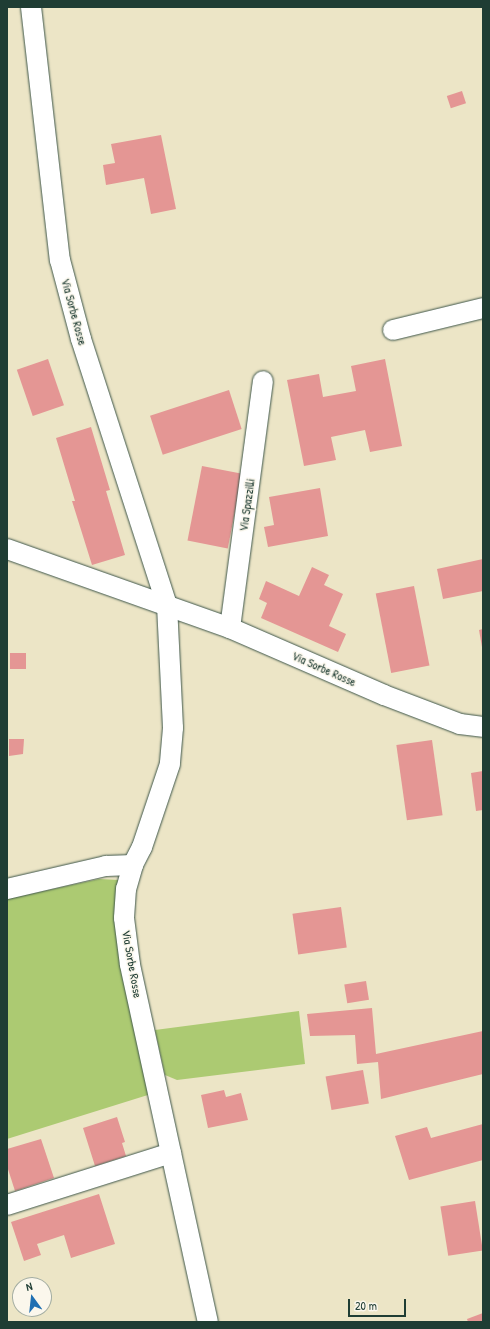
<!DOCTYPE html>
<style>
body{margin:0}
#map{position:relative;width:490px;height:1329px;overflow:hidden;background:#ece5c6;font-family:"Patrick Hand",sans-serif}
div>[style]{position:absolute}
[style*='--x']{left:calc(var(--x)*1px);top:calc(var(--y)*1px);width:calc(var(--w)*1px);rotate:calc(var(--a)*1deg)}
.green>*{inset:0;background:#acca72}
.building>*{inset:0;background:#e49694;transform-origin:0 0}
.roads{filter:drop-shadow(0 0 1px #3e564a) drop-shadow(0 0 1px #3e564a)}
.minor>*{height:20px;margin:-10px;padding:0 10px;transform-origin:10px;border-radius:10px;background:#fff}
span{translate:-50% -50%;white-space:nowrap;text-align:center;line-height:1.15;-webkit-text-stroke:3px #fbf7ec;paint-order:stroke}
.street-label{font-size:12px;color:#1f3d34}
.frame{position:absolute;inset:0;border:8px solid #1f3d34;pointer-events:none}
.north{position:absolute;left:12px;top:1277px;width:40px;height:40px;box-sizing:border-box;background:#fbf7ec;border:1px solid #a3ada2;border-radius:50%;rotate:345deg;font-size:11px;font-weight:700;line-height:16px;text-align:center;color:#1f3d34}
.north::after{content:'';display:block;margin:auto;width:14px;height:18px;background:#1f6fb2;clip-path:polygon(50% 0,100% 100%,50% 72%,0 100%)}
.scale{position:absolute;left:348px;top:1299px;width:58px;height:18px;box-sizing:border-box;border:2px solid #1f3d34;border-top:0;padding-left:5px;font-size:12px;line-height:14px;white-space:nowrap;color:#1f3d34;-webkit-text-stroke:3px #fbf7ec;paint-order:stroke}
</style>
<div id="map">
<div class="green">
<i style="clip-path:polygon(99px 879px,119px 880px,151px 1094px,7px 1139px,7px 899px)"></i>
<i style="clip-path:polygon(299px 1011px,305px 1064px,177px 1080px,165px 1075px,155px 1030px)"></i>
</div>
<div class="building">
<i style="left:462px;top:91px;width:13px;height:16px;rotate:72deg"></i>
<i style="clip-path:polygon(161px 135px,176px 209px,151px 214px,144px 178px,106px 185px,103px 165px,115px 163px,111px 144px)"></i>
<i style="left:48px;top:359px;width:49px;height:33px;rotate:71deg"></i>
<i style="clip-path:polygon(385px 359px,402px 446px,370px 452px,365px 430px,331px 437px,336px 460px,304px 466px,287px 380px,319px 374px,323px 397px,356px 391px,351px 366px)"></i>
<i style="left:229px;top:390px;width:41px;height:83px;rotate:72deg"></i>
<i style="clip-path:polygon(91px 427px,110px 490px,106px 491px,125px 555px,92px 565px,72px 501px,75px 501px,56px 438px)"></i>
<i style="left:202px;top:466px;width:41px;height:76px;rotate:11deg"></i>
<i style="clip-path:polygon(320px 488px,328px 536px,268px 547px,264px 527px,274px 525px,269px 497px)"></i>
<i style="clip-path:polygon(483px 559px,483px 591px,443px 599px,437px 569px)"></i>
<i style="clip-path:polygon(312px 567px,329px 575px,324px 585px,343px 594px,329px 626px,346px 634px,338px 652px,261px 618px,267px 603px,259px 599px,266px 581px,299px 596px)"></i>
<i style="left:414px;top:586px;width:81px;height:39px;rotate:79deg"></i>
<i style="clip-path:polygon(483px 629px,483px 647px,482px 647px,479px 630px)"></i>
<i style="left:10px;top:653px;width:16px;height:16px"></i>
<i style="clip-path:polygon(9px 739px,24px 739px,23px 754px,9px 756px)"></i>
<i style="left:432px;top:740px;width:76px;height:36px;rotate:82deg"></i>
<i style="clip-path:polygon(483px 771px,483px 810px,476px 811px,471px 773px)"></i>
<i style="left:341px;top:907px;width:41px;height:49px;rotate:82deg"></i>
<i style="left:366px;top:981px;width:19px;height:22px;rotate:81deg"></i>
<i style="clip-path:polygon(372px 1008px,376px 1054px,483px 1031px,483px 1074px,381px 1099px,378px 1062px,357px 1064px,355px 1035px,310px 1036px,307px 1014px)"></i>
<i style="left:363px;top:1070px;width:34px;height:38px;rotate:80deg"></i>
<i style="clip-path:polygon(224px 1090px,226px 1097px,241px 1093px,248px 1120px,208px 1128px,201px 1095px)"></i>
<i style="clip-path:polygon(117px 1117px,125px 1142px,122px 1143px,126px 1156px,95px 1166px,83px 1128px)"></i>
<i style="clip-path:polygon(483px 1124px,483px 1160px,409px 1180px,395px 1136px,427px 1127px,431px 1138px)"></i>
<i style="clip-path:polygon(41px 1139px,54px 1178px,15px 1191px,7px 1166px,7px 1149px)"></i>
<i style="clip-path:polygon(99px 1194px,115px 1244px,71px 1258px,64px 1235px,37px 1244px,41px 1255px,24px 1261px,11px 1222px)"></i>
<i style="left:475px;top:1201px;width:50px;height:35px;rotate:81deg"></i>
<i style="clip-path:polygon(483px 1313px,483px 1322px,468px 1322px,467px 1319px)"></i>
</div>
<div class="roads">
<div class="minor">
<i style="--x:31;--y:7;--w:255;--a:83.5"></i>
<i style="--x:60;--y:260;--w:82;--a:75.1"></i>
<i style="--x:81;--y:339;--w:280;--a:72.1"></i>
<i style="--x:167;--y:605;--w:123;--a:87.2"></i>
<i style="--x:173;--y:728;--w:36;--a:95"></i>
<i style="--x:170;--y:764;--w:88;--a:108.6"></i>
<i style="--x:142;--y:847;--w:20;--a:117"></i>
<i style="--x:133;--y:865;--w:25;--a:106"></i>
<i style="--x:126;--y:889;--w:29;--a:94"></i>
<i style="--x:124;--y:918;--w:47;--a:82.7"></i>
<i style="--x:130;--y:965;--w:365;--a:77.7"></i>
<i style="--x:393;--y:330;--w:93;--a:-13.7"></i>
<i style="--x:7;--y:549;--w:237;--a:19.5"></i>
<i style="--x:230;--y:628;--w:168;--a:23.5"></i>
<i style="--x:384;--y:695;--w:81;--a:20.9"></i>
<i style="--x:460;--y:724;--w:23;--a:7"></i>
<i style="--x:230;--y:628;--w:249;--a:-82.4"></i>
<i style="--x:7;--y:889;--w:102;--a:-13.1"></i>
<i style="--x:106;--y:866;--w:27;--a:-2"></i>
<i style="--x:7;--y:1205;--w:172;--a:-17.6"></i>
</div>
</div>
<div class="street-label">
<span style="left:74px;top:312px;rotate:75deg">Via Sorbe Rosse</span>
<span style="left:247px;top:505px;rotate:-82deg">Via Spazzilli</span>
<span style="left:324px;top:669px;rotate:24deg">Via Sorbe Rosse</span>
<span style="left:132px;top:964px;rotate:80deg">Via Sorbe Rosse</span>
</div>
<div class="frame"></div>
<div class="north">N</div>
<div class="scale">20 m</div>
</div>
